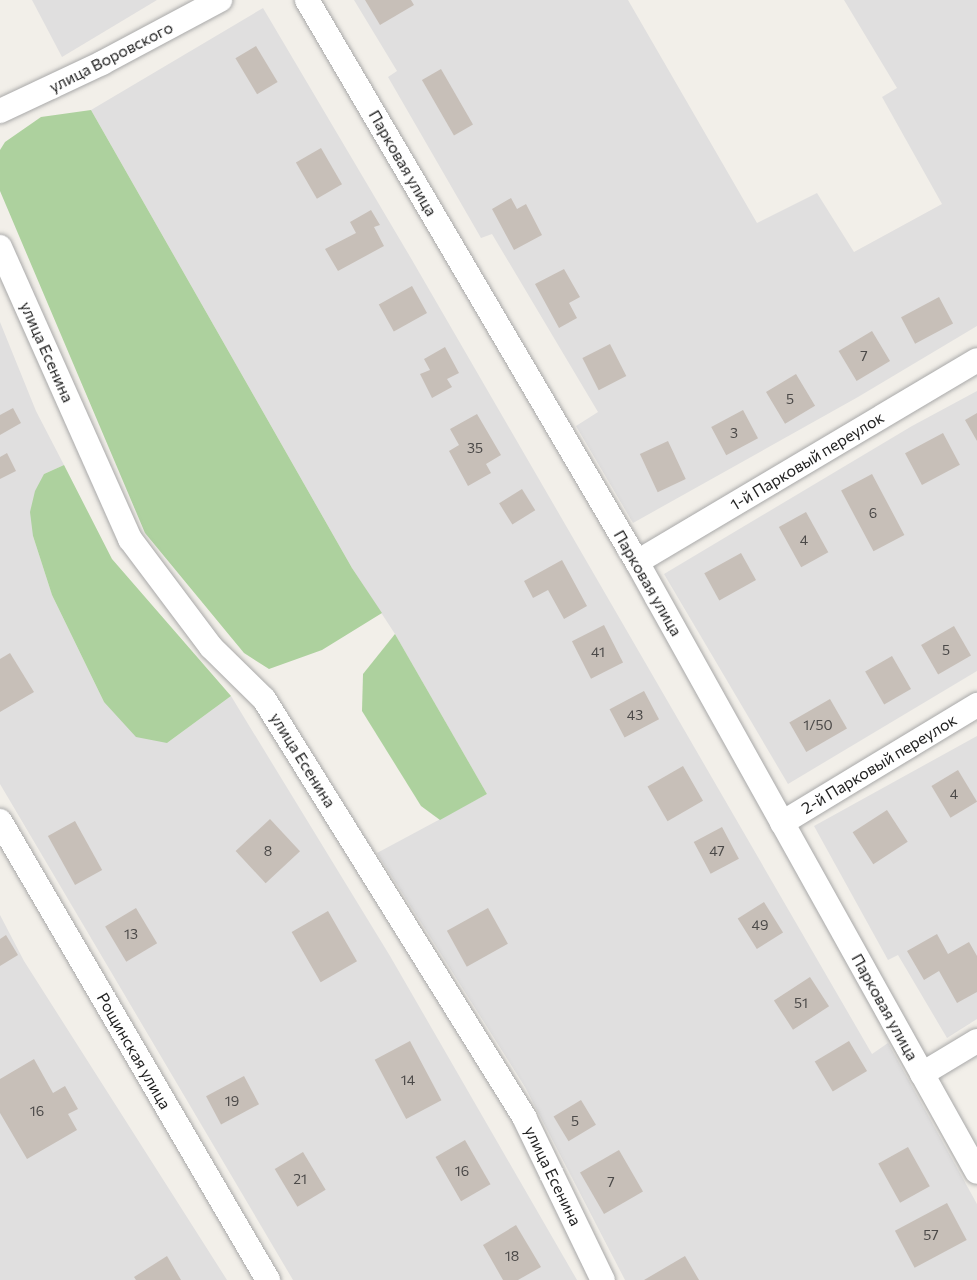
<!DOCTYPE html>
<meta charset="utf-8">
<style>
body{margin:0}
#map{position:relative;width:977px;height:1280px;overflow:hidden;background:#f2efe9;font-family:Commissioner,sans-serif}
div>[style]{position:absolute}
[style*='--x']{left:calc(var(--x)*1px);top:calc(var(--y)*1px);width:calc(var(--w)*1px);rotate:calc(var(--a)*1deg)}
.residential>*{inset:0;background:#e0dfdf}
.forest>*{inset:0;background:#add19e}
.building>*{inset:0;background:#c7bfb8;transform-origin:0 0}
.roads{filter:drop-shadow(0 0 2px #a9a9a9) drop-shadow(0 0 2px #a9a9a9)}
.street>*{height:24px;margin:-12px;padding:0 12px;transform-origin:12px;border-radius:12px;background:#fff}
span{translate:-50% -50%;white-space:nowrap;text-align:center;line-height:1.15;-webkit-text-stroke:5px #fff;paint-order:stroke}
.number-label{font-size:14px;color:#4b4948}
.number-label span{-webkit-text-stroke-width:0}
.street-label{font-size:16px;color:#222}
</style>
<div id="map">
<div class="residential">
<i style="clip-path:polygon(32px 0,157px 0,62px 57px)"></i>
<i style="clip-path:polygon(354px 0,628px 0,757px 223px,817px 193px,854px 252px,942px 204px,882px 97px,897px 88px,844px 0,977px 0,977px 326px,858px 397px,633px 523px,576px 426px,598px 412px,492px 234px,481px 238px,388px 77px,397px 71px)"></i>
<i style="clip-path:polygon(263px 8px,412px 260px,872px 1054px,888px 1043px,977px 1204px,977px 1280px,625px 1280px,525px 1087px,377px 853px,487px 794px,395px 634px,352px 568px,91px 110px)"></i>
<i style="clip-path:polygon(0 322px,36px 411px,64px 465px,44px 474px,33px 536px,52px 595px,104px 702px,167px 743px,231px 696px,390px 956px,577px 1280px,293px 1280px,0 784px)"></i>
<i style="clip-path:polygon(977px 391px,977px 671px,788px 784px,664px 574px,912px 426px)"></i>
<i style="clip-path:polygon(977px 736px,977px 1019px,947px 1038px,898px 955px,888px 960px,814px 826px)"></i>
<i style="clip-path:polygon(0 915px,24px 961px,227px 1280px,0 1280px)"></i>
</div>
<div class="forest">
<i style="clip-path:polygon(91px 110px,352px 568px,382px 613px,322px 650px,269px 669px,244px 653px,145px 533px,0 191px,0 150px,5px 142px,41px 117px)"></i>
<i style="clip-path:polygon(64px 465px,112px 559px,231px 696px,167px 743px,136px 737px,104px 702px,52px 595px,33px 536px,30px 512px,35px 491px,44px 474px)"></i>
<i style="clip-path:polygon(395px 634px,487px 794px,440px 820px,421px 806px,362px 711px,363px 674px)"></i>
</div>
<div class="building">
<i style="clip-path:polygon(365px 0,411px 0,414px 5px,380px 25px)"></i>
<i style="left:256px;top:46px;width:42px;height:24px;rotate:59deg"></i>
<i style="left:441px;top:69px;width:64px;height:22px;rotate:60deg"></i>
<i style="left:321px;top:148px;width:42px;height:29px;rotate:60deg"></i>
<i style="clip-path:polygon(511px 198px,517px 209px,526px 204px,542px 235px,514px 250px,492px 209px)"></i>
<i style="clip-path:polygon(371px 210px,380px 225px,374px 227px,384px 246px,338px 271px,325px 249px,356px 233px,350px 222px)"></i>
<i style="clip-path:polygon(564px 269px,580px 297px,569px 303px,577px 318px,559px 328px,535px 284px)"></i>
<i style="left:412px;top:286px;width:31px;height:38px;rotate:61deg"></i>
<i style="left:939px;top:297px;width:30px;height:43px;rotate:62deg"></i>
<i style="left:872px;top:331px;width:35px;height:39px;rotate:59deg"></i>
<i style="left:610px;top:344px;width:36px;height:31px;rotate:63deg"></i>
<i style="clip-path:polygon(445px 347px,459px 373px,447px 379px,452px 387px,432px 398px,420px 374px,430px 370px,424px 359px)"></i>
<i style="left:796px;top:374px;width:37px;height:35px;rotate:59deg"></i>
<i style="clip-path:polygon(13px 408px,21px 423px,0 435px,0 415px)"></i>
<i style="left:743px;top:410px;width:32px;height:36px;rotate:62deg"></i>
<i style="clip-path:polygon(977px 413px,977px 441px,965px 420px)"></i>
<i style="clip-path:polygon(477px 414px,501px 455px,486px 464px,491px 473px,468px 486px,449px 451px,459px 445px,450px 429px)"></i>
<i style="left:943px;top:433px;width:36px;height:43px;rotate:62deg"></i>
<i style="left:668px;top:441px;width:42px;height:31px;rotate:65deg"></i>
<i style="clip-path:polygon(7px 453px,16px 471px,0 479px,0 457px)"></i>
<i style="left:872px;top:474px;width:69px;height:35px;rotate:62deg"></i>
<i style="left:522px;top:489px;width:25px;height:27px;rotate:58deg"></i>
<i style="left:806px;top:512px;width:46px;height:31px;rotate:61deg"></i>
<i style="left:741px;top:553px;width:31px;height:42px;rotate:61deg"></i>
<i style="clip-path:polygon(562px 560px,587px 606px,564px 619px,548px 590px,533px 598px,524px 581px)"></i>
<i style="left:604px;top:625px;width:42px;height:36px;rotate:63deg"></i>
<i style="left:954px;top:626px;width:34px;height:38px;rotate:60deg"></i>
<i style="clip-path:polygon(10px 653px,34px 692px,0 712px,0 659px)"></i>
<i style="left:892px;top:656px;width:38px;height:31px;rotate:60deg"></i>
<i style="left:644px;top:691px;width:32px;height:39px;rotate:62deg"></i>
<i style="left:830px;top:699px;width:34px;height:47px;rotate:60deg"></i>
<i style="left:683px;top:766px;width:40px;height:41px;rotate:60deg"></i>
<i style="left:958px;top:770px;width:37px;height:31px;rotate:59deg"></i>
<i style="left:887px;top:810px;width:38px;height:41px;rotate:57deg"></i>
<i style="left:270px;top:819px;width:44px;height:47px;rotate:47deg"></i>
<i style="left:75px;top:821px;width:56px;height:31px;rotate:61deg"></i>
<i style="left:722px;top:827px;width:36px;height:32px;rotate:62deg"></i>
<i style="left:764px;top:902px;width:36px;height:31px;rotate:58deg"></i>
<i style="left:136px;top:908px;width:41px;height:36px;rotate:59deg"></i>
<i style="left:488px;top:908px;width:41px;height:47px;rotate:61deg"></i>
<i style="left:328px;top:911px;width:58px;height:42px;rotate:60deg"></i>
<i style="clip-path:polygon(937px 934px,948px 954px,969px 942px,977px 956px,977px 992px,957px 1003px,939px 971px,924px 980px,907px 951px)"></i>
<i style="clip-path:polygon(6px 935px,18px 955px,0 966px,0 939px)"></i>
<i style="left:810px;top:977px;width:35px;height:43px;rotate:57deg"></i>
<i style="left:410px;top:1041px;width:67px;height:40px;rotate:62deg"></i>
<i style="left:849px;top:1041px;width:35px;height:40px;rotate:59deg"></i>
<i style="clip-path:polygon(34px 1059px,53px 1093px,65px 1086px,78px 1109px,68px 1114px,77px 1130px,27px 1159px,0 1113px,0 1079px)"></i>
<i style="left:244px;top:1076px;width:32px;height:43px;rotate:62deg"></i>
<i style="left:581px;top:1100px;width:29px;height:32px;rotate:59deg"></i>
<i style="left:465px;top:1140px;width:51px;height:34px;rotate:60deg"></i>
<i style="left:908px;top:1147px;width:45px;height:34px;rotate:61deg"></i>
<i style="left:619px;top:1150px;width:48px;height:45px;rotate:60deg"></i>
<i style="left:303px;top:1152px;width:44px;height:33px;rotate:59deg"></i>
<i style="left:947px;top:1203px;width:42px;height:59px;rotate:62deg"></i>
<i style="clip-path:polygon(516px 1225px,541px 1267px,518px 1280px,503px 1280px,483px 1245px)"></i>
<i style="clip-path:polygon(167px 1256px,181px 1280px,136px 1280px,134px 1277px)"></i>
<i style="clip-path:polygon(685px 1256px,699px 1280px,644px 1280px)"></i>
</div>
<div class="roads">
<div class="street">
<i style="--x:307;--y:0;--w:652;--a:59.58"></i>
<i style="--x:637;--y:562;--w:698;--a:60.87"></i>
<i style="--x:0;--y:111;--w:113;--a:-25.2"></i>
<i style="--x:102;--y:63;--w:134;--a:-28.1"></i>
<i style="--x:0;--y:247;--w:320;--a:66"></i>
<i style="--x:130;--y:539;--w:135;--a:53.1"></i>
<i style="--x:211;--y:647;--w:74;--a:44.5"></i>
<i style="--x:264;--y:699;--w:494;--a:58.1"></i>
<i style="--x:525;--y:1119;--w:179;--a:64.2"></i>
<i style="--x:637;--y:562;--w:395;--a:-30.7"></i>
<i style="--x:0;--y:821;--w:532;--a:59.72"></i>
<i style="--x:782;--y:823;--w:228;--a:-31.2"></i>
<i style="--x:922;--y:1074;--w:64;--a:-31"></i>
</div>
</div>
<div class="number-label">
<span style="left:864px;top:356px">7</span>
<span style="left:790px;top:399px">5</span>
<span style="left:734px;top:433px">3</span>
<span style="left:475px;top:448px">35</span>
<span style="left:873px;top:513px">6</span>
<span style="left:804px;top:540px">4</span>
<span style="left:946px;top:650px">5</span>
<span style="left:598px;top:652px">41</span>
<span style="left:635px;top:715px">43</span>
<span style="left:818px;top:725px">1/50</span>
<span style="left:954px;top:794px">4</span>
<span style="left:268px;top:851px">8</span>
<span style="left:717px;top:851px">47</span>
<span style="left:760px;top:925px">49</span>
<span style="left:131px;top:934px">13</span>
<span style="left:801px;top:1003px">51</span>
<span style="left:408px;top:1080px">14</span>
<span style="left:232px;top:1101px">19</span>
<span style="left:37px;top:1111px">16</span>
<span style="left:575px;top:1121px">5</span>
<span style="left:462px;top:1171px">16</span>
<span style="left:300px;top:1179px">21</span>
<span style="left:611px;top:1182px">7</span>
<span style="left:931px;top:1235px">57</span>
<span style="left:512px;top:1256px">18</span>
</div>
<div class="street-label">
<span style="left:111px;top:57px;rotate:-27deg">улица Воровского</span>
<span style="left:403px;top:163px;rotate:60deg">Парковая улица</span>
<span style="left:47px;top:352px;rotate:66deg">улица Есенина</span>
<span style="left:807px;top:461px;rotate:-31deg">1-й Парковый переулок</span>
<span style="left:648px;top:583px;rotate:60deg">Парковая улица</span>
<span style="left:303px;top:760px;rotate:58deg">улица Есенина</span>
<span style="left:879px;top:764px;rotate:-31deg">2-й Парковый переулок</span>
<span style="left:885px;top:1007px;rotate:61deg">Парковая улица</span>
<span style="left:134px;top:1051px;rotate:60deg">Рощинская улица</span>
<span style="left:553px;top:1176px;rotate:64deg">улица Есенина</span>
</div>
</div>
